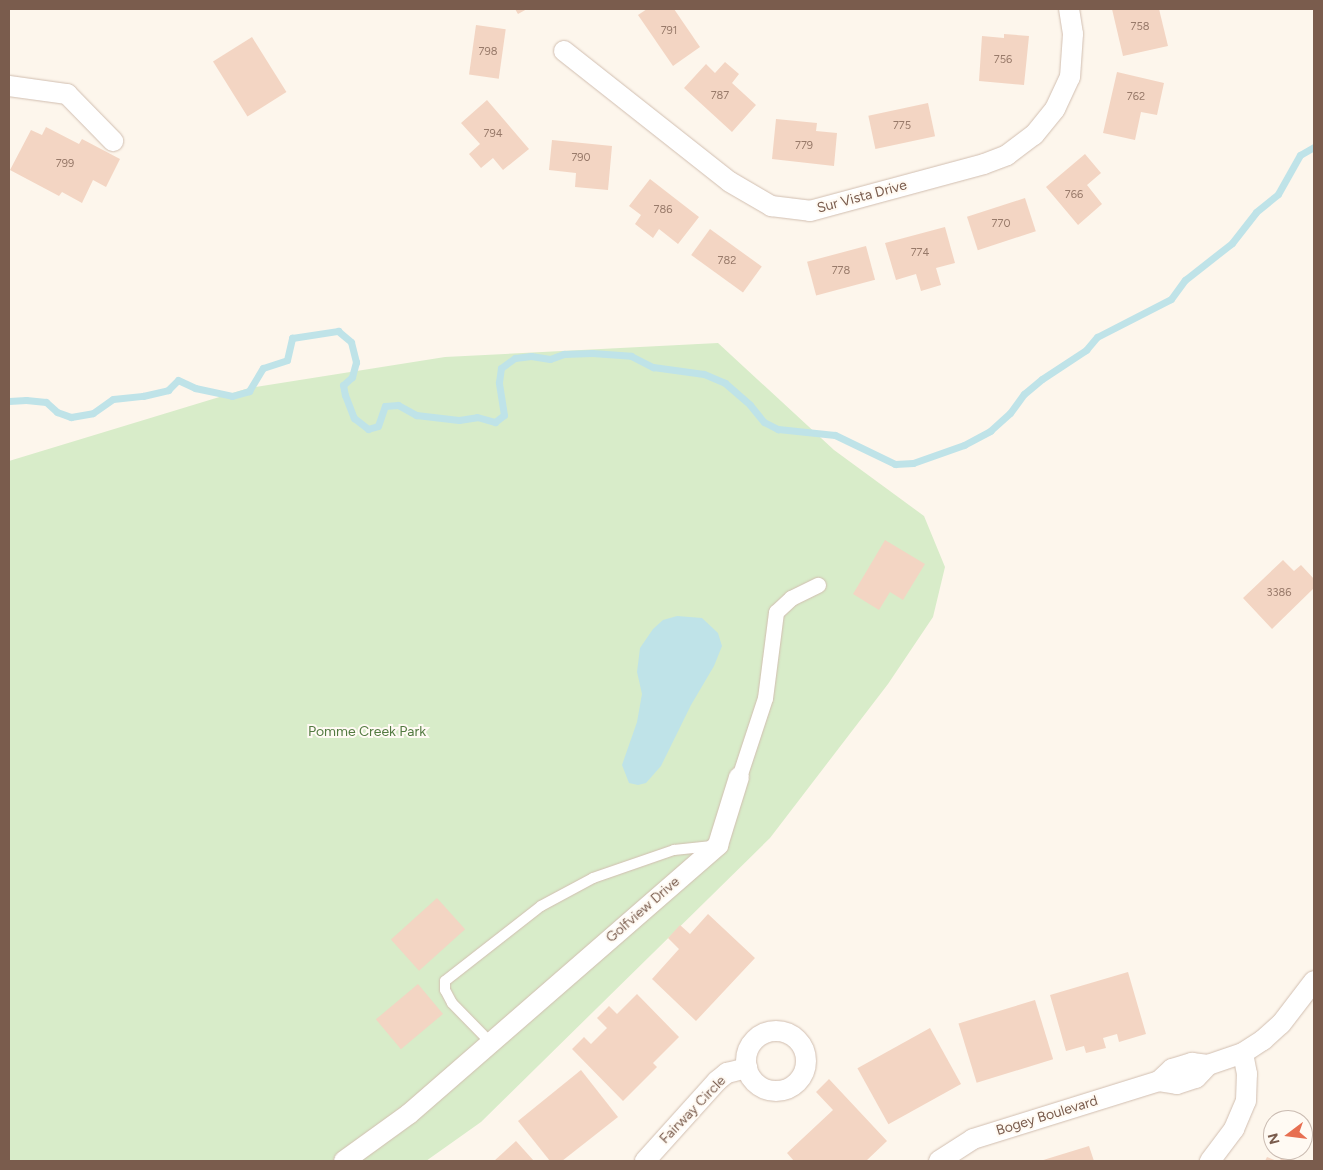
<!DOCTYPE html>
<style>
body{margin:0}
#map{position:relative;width:1323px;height:1170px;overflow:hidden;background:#fdf6ec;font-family:Figtree,sans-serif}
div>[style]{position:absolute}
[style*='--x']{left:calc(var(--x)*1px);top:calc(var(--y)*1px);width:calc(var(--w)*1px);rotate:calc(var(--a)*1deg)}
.green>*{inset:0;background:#d8ecc9}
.water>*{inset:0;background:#bfe3e8}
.stream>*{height:7px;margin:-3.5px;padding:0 3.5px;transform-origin:3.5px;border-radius:3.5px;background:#bfe3e8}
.building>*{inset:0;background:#f3d5c3;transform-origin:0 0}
.roads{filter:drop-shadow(0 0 1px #d1beb0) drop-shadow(0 0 1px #d1beb0)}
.service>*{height:10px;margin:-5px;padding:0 5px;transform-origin:5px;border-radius:5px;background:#fff}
.pedestrian>*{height:15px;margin:-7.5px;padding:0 7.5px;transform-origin:7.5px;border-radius:7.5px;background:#fff}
.minor>*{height:20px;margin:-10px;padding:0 10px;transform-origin:10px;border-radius:10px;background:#fff}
.minor>.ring{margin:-10px;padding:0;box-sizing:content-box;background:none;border:20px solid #fff;border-radius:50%}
span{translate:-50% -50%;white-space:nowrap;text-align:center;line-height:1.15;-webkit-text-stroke:4px #fffaf3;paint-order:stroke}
.number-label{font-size:11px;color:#987a6a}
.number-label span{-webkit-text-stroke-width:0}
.street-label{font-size:14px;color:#7a5c4d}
.park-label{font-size:14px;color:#537a41}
.frame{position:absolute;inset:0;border:10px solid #7a5c4d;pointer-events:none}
.north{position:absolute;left:1263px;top:1110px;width:50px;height:50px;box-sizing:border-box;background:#fffaf3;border:1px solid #cabbb1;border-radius:50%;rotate:255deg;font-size:14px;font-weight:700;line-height:20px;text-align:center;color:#7a5c4d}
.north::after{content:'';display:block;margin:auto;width:18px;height:22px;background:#e76f51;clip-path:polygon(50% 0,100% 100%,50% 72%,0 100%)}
</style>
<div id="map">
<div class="green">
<i style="clip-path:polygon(718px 343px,834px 450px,924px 516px,945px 567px,933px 617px,888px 684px,770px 838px,481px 1122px,426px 1161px,9px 1161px,9px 461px,249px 388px,445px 357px)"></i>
</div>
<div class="water">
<i style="clip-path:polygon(677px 616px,702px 618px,718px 633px,722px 646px,714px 666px,691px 705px,661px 766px,646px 783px,638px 785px,629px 783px,622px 765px,637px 722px,642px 694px,637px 672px,640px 648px,653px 629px,663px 620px)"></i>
</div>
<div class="stream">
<i style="--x:9;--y:401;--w:17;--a:-3"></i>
<i style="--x:26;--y:400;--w:20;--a:6"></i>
<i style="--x:46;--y:402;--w:15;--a:42"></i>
<i style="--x:57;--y:412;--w:15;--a:20"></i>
<i style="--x:71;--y:417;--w:22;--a:-10"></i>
<i style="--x:93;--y:413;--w:24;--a:-35"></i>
<i style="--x:113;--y:399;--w:30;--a:-6"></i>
<i style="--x:143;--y:396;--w:26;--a:-13"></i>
<i style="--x:168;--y:390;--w:14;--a:-45"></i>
<i style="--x:178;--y:380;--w:19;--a:25"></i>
<i style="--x:195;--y:388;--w:38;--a:12"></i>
<i style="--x:232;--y:396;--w:18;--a:-16"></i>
<i style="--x:249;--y:391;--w:27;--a:-59"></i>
<i style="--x:263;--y:368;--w:25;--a:-18"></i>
<i style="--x:287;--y:360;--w:23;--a:-77"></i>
<i style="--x:292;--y:338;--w:47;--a:-8.7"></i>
<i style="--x:338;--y:331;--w:17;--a:40"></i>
<i style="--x:351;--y:342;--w:21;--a:76"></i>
<i style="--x:356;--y:362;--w:16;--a:105"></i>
<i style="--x:352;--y:377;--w:12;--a:138"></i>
<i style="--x:343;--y:385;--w:10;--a:79"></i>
<i style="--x:345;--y:395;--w:25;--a:69"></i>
<i style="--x:354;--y:418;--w:18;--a:38"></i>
<i style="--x:368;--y:429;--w:10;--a:-17"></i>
<i style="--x:378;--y:426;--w:21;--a:-71"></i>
<i style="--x:385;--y:406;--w:13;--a:-4"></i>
<i style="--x:398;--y:405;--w:21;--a:29"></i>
<i style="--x:416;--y:415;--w:43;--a:6.6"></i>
<i style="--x:459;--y:420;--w:18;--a:-9"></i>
<i style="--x:477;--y:417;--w:19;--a:16"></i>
<i style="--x:495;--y:422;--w:11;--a:-38"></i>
<i style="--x:504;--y:415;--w:33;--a:-99"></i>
<i style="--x:499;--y:382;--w:14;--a:-82"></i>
<i style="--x:501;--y:368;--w:17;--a:-36"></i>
<i style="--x:515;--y:358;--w:16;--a:-7"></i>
<i style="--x:531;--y:356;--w:19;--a:9"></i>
<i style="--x:550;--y:359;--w:15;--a:-20"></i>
<i style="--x:564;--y:354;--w:28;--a:-2"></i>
<i style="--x:592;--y:353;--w:39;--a:4"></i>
<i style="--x:631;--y:356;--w:25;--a:27"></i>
<i style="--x:653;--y:367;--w:51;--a:7.8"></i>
<i style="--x:704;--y:374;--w:23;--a:23"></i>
<i style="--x:725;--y:383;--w:33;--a:41"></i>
<i style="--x:750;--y:405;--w:22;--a:51"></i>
<i style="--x:764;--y:422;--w:16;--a:27"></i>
<i style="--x:778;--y:429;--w:57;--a:6"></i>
<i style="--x:835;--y:435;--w:67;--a:25.8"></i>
<i style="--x:895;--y:464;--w:18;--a:-3"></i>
<i style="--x:913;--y:463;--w:54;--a:-19.4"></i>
<i style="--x:964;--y:445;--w:30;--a:-28"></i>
<i style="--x:990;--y:431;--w:27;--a:-42"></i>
<i style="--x:1010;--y:413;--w:24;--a:-54"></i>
<i style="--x:1024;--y:394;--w:23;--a:-40"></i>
<i style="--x:1042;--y:379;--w:53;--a:-33.4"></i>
<i style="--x:1086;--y:350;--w:17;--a:-50"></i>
<i style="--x:1097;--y:337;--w:83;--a:-27.2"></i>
<i style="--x:1171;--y:299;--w:24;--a:-54"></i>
<i style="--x:1185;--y:280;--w:60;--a:-38.2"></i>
<i style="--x:1232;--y:243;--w:39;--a:-52"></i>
<i style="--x:1256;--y:212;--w:28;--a:-39"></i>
<i style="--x:1278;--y:194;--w:45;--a:-60.6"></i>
<i style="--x:1300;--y:155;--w:16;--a:-30"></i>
</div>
<div class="building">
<i style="clip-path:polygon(515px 9px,527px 9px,518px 14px)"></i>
<i style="clip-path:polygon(647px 9px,674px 9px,700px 47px,673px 66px,638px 15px)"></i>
<i style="clip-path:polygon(1112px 9px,1159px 9px,1168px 46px,1123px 56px)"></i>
<i style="left:476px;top:25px;width:30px;height:50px;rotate:8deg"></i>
<i style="clip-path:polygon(1004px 34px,1029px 36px,1024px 85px,979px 81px,982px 36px,1004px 38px)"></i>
<i style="left:252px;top:37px;width:65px;height:46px;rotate:58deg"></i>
<i style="clip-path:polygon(725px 62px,739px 74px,732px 83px,756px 105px,732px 132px,684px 88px,706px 64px,715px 73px)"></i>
<i style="clip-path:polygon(1117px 72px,1164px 83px,1157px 115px,1141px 112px,1135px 140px,1103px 133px)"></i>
<i style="clip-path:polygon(487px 100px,529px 149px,503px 170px,493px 158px,481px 168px,469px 154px,480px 144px,461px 123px)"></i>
<i style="left:928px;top:103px;width:34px;height:61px;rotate:78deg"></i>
<i style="clip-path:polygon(776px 119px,817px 123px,816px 131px,837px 133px,834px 166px,772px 159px)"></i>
<i style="clip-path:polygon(46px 127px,79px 144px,82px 139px,120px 159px,106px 187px,93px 180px,82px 203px,62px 192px,59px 196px,10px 170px,31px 130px,42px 135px)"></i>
<i style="clip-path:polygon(552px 140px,612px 146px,608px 190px,575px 187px,576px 173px,549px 170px)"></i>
<i style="clip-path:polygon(1085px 154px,1101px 173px,1087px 185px,1102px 204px,1078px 225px,1046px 187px)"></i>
<i style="clip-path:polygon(650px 179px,699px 217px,678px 244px,659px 229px,653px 238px,635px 224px,641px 215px,629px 206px)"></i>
<i style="left:1025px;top:198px;width:35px;height:61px;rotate:72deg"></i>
<i style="clip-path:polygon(945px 227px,955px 263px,936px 268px,941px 285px,921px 291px,916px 274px,896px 280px,885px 243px)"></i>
<i style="left:710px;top:229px;width:64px;height:32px;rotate:36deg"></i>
<i style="left:866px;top:246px;width:35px;height:61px;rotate:75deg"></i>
<i style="clip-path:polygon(885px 540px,925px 564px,903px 600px,890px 592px,879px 610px,853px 594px)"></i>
<i style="clip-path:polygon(1283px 560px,1294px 571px,1301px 565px,1314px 579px,1314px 588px,1272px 629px,1243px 598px)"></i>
<i style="left:437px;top:898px;width:42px;height:62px;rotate:48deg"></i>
<i style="clip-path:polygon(708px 914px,755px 958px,696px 1021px,652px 979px,679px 949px,668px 938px,680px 925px,690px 934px)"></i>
<i style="clip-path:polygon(1128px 972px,1146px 1034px,1119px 1042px,1117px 1034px,1103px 1038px,1106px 1048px,1086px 1053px,1084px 1046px,1066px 1051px,1050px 995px)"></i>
<i style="left:418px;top:984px;width:39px;height:55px;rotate:50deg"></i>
<i style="clip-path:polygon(637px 994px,679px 1037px,653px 1063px,657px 1067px,623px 1101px,572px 1049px,584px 1037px,591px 1044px,607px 1028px,597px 1018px,609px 1006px,617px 1014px)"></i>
<i style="left:1035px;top:1000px;width:62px;height:80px;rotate:73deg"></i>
<i style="left:930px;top:1028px;width:64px;height:83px;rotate:61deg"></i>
<i style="clip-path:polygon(581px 1070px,618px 1117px,562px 1161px,550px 1161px,518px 1121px)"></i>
<i style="clip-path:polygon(829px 1079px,887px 1141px,866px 1161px,794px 1161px,787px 1153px,833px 1110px,816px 1092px)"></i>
<i style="clip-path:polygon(516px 1141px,534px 1161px,494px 1161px)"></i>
<i style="clip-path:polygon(1089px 1146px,1094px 1161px,1040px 1161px)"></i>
<i style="clip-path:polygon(1282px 1155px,1297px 1161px,1280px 1161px)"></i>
<i style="clip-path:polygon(1267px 1157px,1277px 1161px,1265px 1161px)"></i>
</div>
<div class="roads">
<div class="service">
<i style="--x:491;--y:1043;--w:56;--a:-134.3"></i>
<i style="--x:452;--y:1003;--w:15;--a:-118"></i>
<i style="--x:445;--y:990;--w:9;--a:-90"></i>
<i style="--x:445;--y:981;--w:122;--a:-38"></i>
<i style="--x:541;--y:906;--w:59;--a:-28.3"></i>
<i style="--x:593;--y:878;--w:86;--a:-19.1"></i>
<i style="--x:674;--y:850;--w:38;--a:-6"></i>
</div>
<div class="pedestrian">
<i style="--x:739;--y:777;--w:83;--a:-71.8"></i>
<i style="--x:765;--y:698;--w:87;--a:-82.7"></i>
<i style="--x:776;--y:612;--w:21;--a:-43"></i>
<i style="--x:791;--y:598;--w:30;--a:-26"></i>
</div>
<div class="minor">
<i style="--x:564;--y:51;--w:211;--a:38.3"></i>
<i style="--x:730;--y:182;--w:48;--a:30.3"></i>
<i style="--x:771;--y:206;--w:39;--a:7"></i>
<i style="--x:810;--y:211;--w:180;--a:-15.1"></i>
<i style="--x:984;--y:164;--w:25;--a:-21"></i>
<i style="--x:1007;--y:155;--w:34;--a:-37"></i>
<i style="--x:1034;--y:135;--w:33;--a:-51"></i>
<i style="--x:1055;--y:109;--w:35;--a:-65"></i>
<i style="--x:1070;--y:77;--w:43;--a:-86"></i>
<i style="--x:1073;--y:34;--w:25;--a:-99"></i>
<i style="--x:9;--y:86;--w:59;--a:7.9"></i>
<i style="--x:67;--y:94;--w:66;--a:45.6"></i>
<i class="ring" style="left:746px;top:1031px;width:40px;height:40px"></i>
<i style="--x:1159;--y:1081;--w:18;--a:9"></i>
<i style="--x:1177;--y:1084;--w:20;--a:-18"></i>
<i style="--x:1196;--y:1078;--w:18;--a:-47"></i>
<i style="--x:344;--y:1161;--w:80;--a:-35.9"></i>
<i style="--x:409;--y:1114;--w:410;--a:-41"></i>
<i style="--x:718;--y:845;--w:71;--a:-72.8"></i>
<i style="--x:645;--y:1161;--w:108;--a:-48"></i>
<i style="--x:717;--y:1081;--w:13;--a:-39"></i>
<i style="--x:727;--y:1073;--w:21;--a:-14"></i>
<i style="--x:939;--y:1161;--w:40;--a:-32.9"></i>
<i style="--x:973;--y:1139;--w:195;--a:-17.3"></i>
<i style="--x:1159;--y:1081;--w:18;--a:-43"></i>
<i style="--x:1172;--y:1069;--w:21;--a:-17"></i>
<i style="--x:1192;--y:1063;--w:16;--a:7"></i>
<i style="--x:1208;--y:1065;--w:37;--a:-19"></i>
<i style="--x:1243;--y:1053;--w:24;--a:-33"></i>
<i style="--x:1263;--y:1040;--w:24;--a:-42"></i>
<i style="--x:1281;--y:1024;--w:54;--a:-52.5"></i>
<i style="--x:1210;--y:1161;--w:40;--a:-53"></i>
<i style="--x:1234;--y:1129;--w:30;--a:-67"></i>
<i style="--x:1246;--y:1101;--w:27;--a:-88"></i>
<i style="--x:1247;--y:1074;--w:21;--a:-101"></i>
</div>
</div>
<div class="number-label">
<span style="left:1140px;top:27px">758</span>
<span style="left:669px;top:31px">791</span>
<span style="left:488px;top:52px">798</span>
<span style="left:1003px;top:60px">756</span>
<span style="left:720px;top:96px">787</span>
<span style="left:1136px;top:97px">762</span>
<span style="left:902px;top:126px">775</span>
<span style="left:493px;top:134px">794</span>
<span style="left:804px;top:146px">779</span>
<span style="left:581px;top:158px">790</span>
<span style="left:65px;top:164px">799</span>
<span style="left:1074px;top:195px">766</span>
<span style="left:663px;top:210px">786</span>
<span style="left:1001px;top:224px">770</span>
<span style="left:920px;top:253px">774</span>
<span style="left:727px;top:261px">782</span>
<span style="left:841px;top:271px">778</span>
<span style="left:1279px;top:593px">3386</span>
</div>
<div class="street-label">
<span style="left:862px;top:197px;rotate:-15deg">Sur Vista Drive</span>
<span style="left:643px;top:910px;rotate:-41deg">Golfview Drive</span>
<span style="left:693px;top:1110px;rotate:-46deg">Fairway Circle</span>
<span style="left:1047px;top:1116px;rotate:-17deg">Bogey Boulevard</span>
</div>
<div class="park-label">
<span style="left:367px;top:732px">Pomme Creek Park</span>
</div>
<div class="frame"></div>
<div class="north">N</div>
</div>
